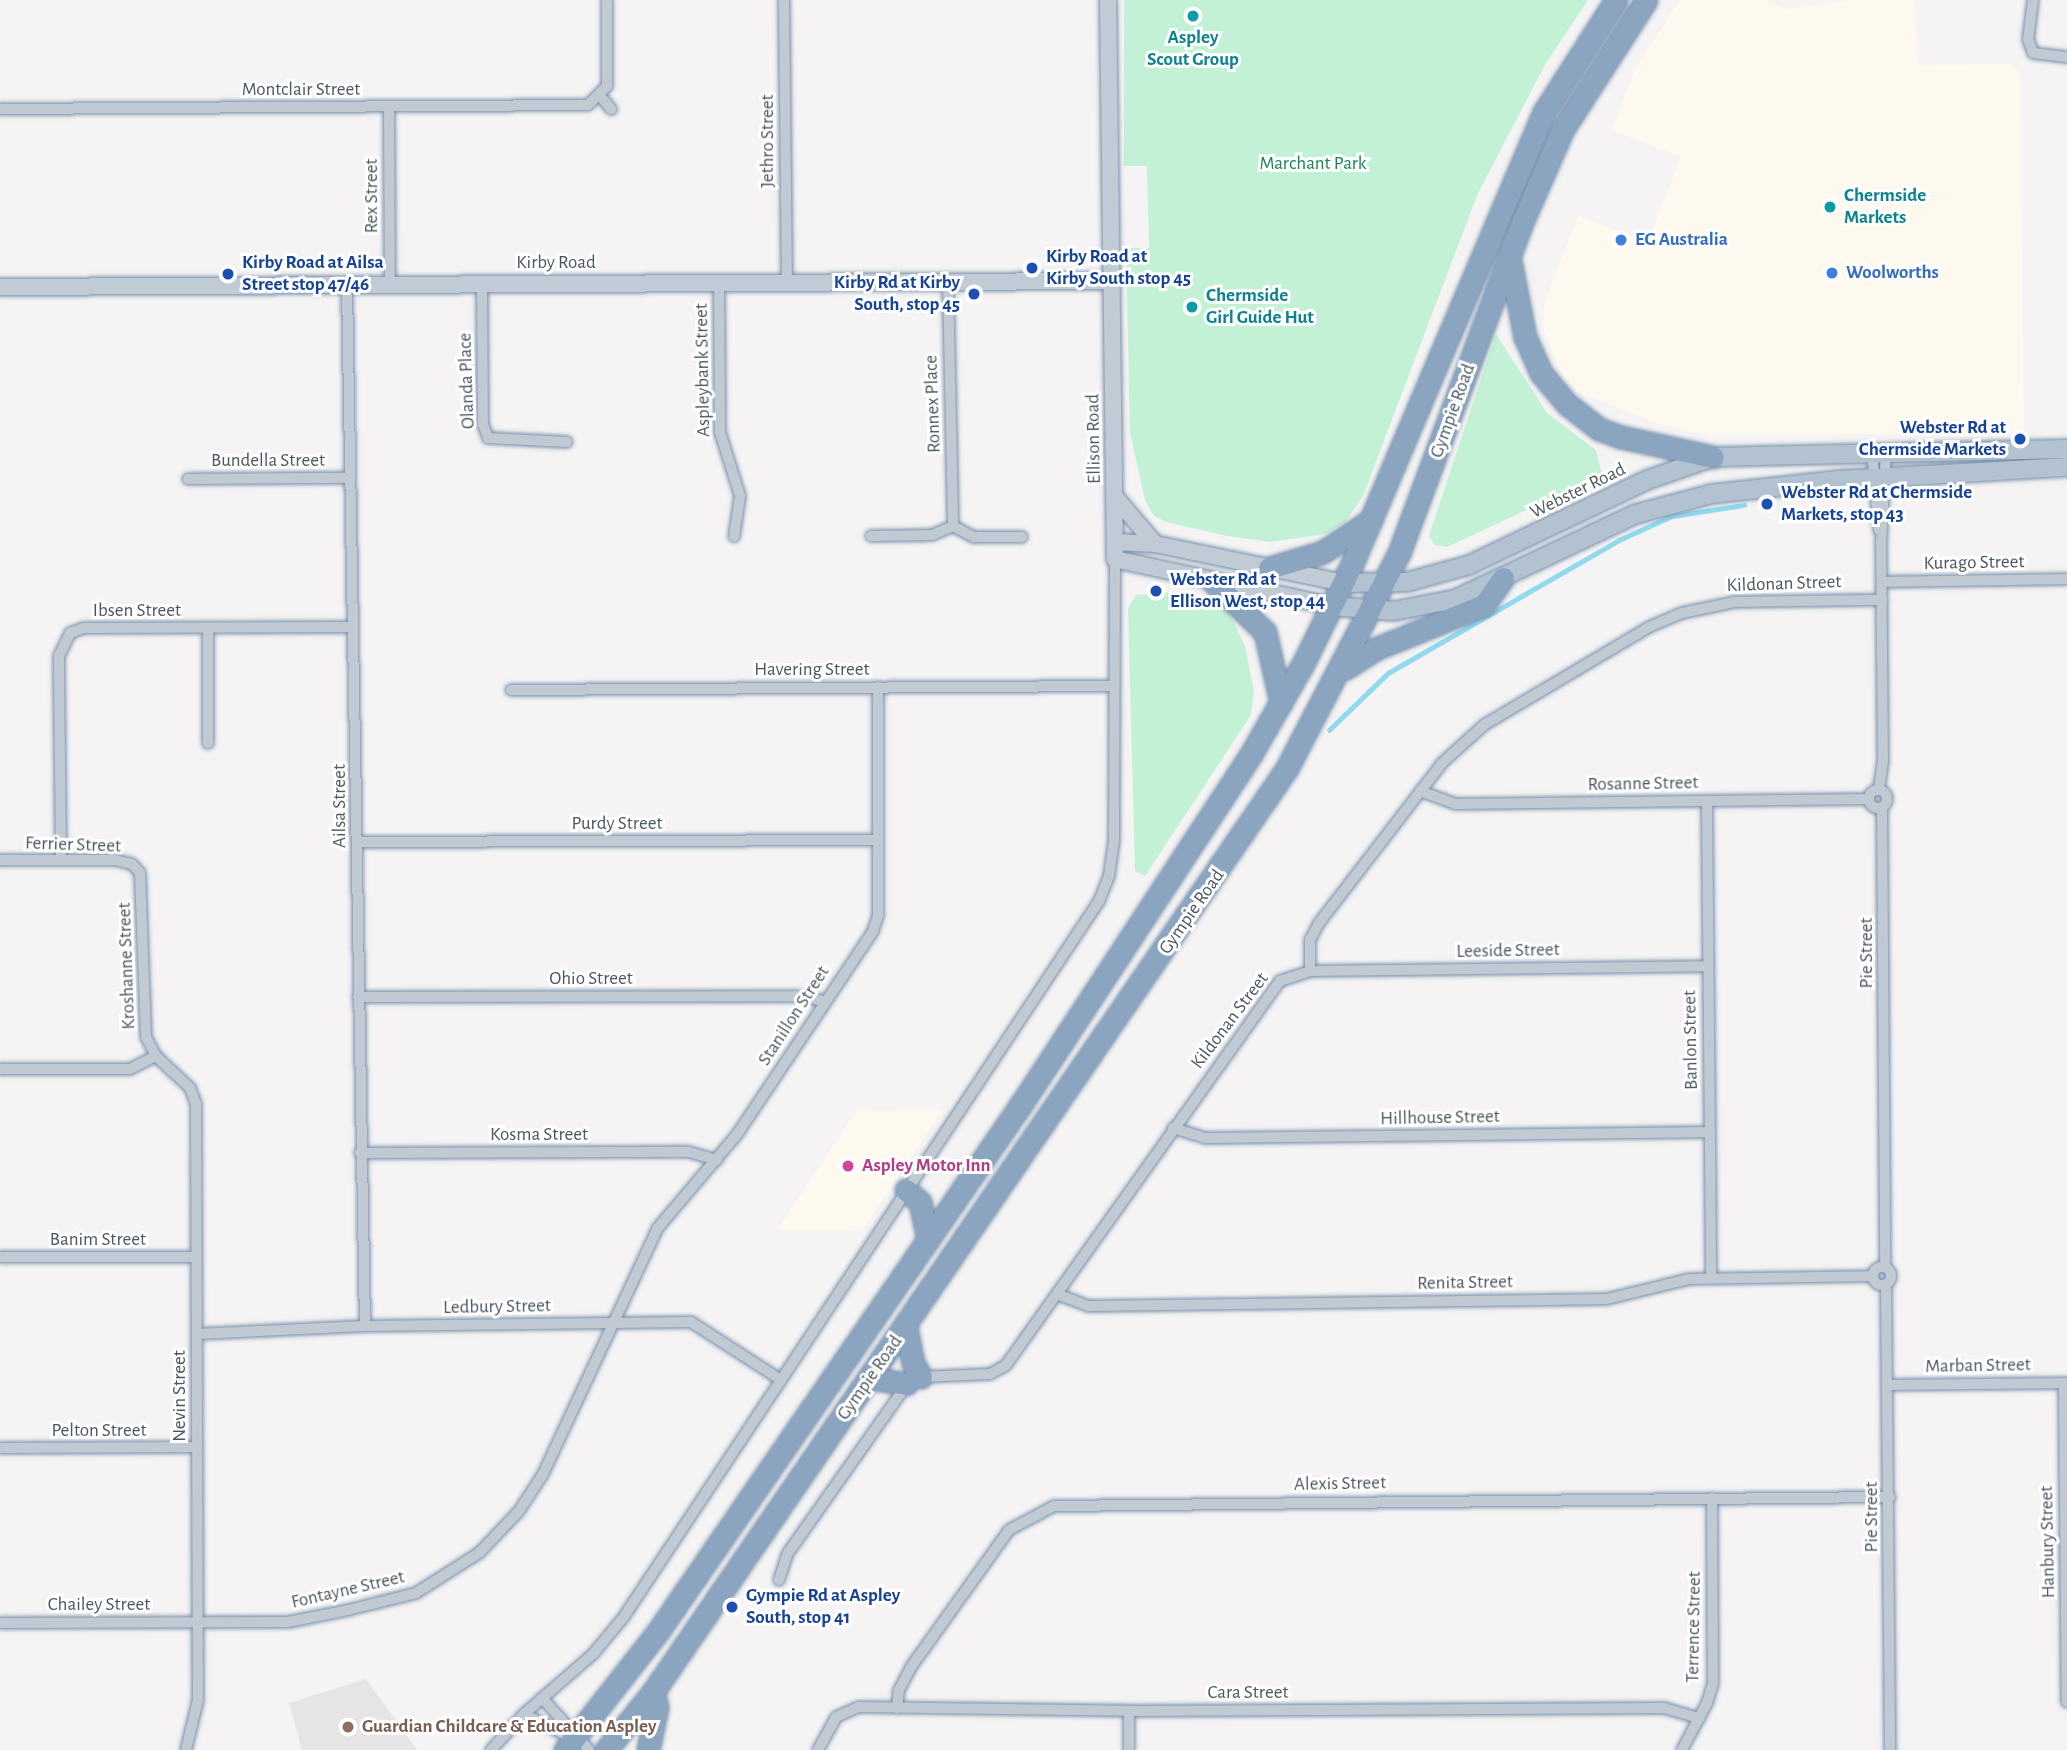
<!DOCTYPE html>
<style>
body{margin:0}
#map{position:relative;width:2067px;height:1750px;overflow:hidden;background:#f5f3f3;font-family:"Alegreya Sans",sans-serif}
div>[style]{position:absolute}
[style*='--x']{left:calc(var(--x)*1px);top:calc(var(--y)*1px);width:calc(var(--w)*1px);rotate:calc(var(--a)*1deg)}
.commercial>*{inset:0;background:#fdf9ef}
.education>*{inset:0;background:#e6e4e5}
.green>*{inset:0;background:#c3f1d5}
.stream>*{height:4.5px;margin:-2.25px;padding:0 2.25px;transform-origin:2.25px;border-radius:2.25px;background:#90daee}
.roads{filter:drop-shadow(0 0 2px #7690ad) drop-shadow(0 0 2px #7690ad)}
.street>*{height:10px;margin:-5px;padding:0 5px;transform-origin:5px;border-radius:5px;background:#c1cad2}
.street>.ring{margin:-5px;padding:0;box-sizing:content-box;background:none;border:10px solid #c1cad2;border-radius:50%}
.secondary>*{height:16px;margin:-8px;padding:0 8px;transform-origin:8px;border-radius:8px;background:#c1cbd6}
.primary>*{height:18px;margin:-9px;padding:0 9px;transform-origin:9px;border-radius:9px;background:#b3c2d1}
.highway>*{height:21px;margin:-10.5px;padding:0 10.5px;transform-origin:10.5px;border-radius:10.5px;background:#8ba5c1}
.dots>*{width:19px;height:19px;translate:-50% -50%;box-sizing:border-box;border:4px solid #fff;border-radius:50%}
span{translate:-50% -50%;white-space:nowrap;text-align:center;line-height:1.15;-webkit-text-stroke:6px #fff;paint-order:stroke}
.culture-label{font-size:19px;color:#0d838f;font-weight:700}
.left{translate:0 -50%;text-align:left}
.street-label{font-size:19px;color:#4a5661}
.park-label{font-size:19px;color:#17864f}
.shop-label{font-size:19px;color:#366cbe;font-weight:700}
.transit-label{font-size:19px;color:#164399;font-weight:700}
.right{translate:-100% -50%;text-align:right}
.hotel-label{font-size:19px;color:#b23c85;font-weight:700}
.education-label{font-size:19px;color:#785e54;font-weight:700}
</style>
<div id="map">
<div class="commercial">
<i style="clip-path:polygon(1680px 0,1766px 0,1787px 9px,1852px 0,1914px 0,1918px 65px,2010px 64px,2020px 72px,2024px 434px,1702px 434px,1662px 425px,1578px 392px,1563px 375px,1543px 329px,1544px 304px,1578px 216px,1648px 242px,1681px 157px,1612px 130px,1636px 67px)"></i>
<i style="clip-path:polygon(942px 1110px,862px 1230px,777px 1230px,856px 1111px)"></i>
</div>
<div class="education">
<i style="clip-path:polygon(366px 1679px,417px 1750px,302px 1750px,289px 1703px)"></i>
</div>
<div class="green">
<i style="clip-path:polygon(1124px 0,1588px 0,1546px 63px,1478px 193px,1363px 496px,1345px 522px,1325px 534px,1270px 542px,1227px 536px,1166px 522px,1154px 516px,1145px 500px,1130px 433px,1126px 248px,1149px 248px,1147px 166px,1124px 166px)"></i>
<i style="clip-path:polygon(1496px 334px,1547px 413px,1596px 450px,1602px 475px,1447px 547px,1434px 545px,1429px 535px)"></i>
<i style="clip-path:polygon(1173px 592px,1209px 597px,1229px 613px,1245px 646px,1254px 691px,1251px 715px,1145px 876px,1135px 871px,1128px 608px,1136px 595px)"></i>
</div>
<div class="stream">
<i style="--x:1329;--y:730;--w:82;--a:-44"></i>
<i style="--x:1388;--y:673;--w:267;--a:-29.9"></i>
<i style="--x:1619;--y:540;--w:58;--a:-24.4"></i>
<i style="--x:1672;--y:516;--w:73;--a:-8.7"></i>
</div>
<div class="roads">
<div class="street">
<i style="--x:784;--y:0;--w:282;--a:89.4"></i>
<i style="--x:2033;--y:0;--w:39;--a:97"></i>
<i style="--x:2028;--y:39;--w:15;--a:70"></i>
<i style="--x:2033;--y:53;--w:34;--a:7"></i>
<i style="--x:601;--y:97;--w:16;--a:50"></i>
<i style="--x:389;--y:107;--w:178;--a:89.7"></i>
<i style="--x:0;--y:109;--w:588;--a:-0.39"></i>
<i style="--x:588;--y:105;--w:27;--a:-45"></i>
<i style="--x:607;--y:86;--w:86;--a:-90"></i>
<i style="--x:948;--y:281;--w:245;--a:88.8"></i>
<i style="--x:719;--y:283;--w:149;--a:89.6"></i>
<i style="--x:720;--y:432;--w:67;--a:72.6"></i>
<i style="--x:740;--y:496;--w:41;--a:98.3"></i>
<i style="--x:482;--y:284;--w:140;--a:89.6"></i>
<i style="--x:483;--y:424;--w:15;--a:70"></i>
<i style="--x:488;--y:438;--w:79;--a:2.9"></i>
<i style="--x:347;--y:285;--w:1041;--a:89.01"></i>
<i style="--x:1872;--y:451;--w:79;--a:84.9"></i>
<i style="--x:188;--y:479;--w:160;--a:-0.4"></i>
<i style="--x:871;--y:536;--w:61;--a:-0.9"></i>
<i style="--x:932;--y:535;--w:23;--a:-23"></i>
<i style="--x:953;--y:526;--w:24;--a:28"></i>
<i style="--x:974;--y:537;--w:48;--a:0"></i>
<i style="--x:1882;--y:582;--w:185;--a:-0.9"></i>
<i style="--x:208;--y:629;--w:114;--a:90"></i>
<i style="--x:511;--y:690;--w:602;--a:-0.38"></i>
<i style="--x:1879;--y:789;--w:27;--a:-82"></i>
<i style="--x:1883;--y:762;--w:218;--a:-90.5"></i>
<i style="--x:1881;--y:544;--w:93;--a:-86.9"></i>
<i class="ring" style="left:1869px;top:790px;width:8px;height:8px"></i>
<i style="--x:1420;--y:791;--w:37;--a:20"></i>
<i style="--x:1455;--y:804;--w:413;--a:-0.7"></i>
<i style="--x:1707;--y:801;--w:477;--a:89.5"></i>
<i style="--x:1882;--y:807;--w:460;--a:89.6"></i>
<i style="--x:358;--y:842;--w:519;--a:-0.22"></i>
<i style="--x:0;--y:860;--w:115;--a:0"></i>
<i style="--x:115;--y:860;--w:17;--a:13"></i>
<i style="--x:132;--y:864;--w:12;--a:48"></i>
<i style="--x:140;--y:873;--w:164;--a:87.9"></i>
<i style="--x:146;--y:1037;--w:21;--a:62"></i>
<i style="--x:156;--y:1056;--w:47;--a:43.3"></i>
<i style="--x:190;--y:1088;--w:17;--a:69"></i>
<i style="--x:196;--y:1104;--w:596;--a:89.81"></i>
<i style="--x:198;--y:1700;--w:51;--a:103.5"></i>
<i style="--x:61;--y:860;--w:204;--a:-90.6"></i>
<i style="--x:59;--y:656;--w:25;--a:-64"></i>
<i style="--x:70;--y:633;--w:15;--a:-20"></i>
<i style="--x:84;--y:628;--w:267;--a:-0.2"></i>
<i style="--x:1310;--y:971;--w:31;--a:-90"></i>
<i style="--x:1310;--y:940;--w:19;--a:-62"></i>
<i style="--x:1319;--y:923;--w:202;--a:-52.4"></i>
<i style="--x:1442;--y:763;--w:57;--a:-42.1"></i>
<i style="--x:1484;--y:725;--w:192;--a:-30.7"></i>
<i style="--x:1649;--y:627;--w:36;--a:-23"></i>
<i style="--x:1682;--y:613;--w:53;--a:-11.9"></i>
<i style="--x:1734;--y:602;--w:148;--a:-0.8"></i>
<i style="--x:358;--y:997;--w:438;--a:-0.1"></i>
<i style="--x:796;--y:996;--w:27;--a:10"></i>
<i style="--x:0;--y:1069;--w:130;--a:0"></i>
<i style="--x:130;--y:1069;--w:29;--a:-27"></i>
<i style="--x:1173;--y:1128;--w:34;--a:17"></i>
<i style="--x:1205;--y:1138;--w:504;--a:-0.68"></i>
<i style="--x:360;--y:1153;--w:329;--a:-0.2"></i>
<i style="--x:689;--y:1152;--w:29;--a:16"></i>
<i style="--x:0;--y:1257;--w:196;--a:0"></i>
<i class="ring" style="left:1873px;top:1267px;width:8px;height:8px"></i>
<i style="--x:1886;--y:1284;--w:466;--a:89.5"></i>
<i style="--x:1057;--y:1294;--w:34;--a:21"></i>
<i style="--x:1089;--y:1306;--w:518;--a:-0.77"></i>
<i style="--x:1607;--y:1299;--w:84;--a:-13.7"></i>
<i style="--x:1689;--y:1279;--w:183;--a:-0.9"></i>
<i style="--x:197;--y:1334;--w:168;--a:-2.7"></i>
<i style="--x:365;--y:1326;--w:326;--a:-0.7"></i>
<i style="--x:691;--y:1322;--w:107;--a:32.8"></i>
<i style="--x:2064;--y:1383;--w:319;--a:89.5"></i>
<i style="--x:1889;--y:1385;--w:178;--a:-0.6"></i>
<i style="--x:0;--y:1448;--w:197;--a:-0.3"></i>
<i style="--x:779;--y:1580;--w:28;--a:-72"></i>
<i style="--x:788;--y:1553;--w:207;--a:-54.8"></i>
<i style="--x:907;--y:1384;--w:16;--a:-27"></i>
<i style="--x:921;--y:1377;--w:69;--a:-2.5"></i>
<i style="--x:990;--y:1374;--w:18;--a:-29"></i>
<i style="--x:1006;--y:1365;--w:472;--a:-54.5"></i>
<i style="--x:1280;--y:981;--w:32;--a:-18"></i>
<i style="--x:1310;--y:971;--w:398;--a:-0.7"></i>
<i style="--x:0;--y:1623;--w:288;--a:-0.2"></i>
<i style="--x:288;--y:1622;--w:61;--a:-11.3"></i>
<i style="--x:348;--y:1610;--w:70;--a:-14"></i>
<i style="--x:416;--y:1593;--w:75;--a:-32.4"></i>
<i style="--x:479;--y:1553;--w:58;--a:-46.4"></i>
<i style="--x:519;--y:1511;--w:44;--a:-57"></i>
<i style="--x:543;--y:1474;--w:270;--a:-65"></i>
<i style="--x:657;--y:1229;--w:126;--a:-49.8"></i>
<i style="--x:738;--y:1133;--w:243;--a:-56.2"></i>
<i style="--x:873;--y:931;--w:16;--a:-72"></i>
<i style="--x:878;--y:916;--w:229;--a:-90"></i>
<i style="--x:542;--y:1698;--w:70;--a:47.9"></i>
<i style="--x:897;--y:1708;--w:18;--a:-84"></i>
<i style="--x:899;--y:1690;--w:26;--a:-62"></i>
<i style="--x:911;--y:1667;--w:168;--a:-54.4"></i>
<i style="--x:1009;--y:1530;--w:51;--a:-28.1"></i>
<i style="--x:1054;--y:1506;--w:836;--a:-0.62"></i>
<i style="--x:1129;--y:1711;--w:39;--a:90"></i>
<i style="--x:524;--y:1714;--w:54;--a:26.6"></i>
<i style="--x:491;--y:1750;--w:49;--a:-47.5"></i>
<i style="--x:524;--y:1714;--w:91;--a:-41"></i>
<i style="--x:593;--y:1654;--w:47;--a:-50.2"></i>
<i style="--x:623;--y:1618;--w:861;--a:-56.42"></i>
<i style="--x:1099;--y:901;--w:27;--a:-68"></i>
<i style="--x:1109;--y:876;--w:37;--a:-82"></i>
<i style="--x:1114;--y:839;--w:280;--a:-89.8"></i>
<i style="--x:818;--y:1750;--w:38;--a:-61"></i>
<i style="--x:836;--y:1717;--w:24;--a:-24"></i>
<i style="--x:858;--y:1707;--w:271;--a:0.8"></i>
<i style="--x:1129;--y:1711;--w:535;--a:-0.32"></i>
<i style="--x:1664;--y:1708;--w:37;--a:16"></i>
<i style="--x:1682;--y:1750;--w:53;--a:-62"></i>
<i style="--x:1707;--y:1703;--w:21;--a:-73"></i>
<i style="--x:1713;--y:1683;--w:185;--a:-90.3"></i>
</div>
<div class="secondary">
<i style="--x:1108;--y:0;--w:559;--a:89.28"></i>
<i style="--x:1115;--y:559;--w:222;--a:12.2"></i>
<i style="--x:0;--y:287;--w:1113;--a:-0.31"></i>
<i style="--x:1115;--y:497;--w:62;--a:49.6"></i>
<i style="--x:1115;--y:542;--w:40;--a:2.9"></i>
<i style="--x:1155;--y:544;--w:192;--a:11.7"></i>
</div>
<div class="primary">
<i style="--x:1343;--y:583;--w:64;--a:-0.9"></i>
<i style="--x:1407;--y:582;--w:64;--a:-15.3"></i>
<i style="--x:1469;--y:565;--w:197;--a:-25.5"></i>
<i style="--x:1647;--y:480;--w:70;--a:-19.2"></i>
<i style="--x:1713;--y:457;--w:354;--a:-1.3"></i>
<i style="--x:1332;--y:606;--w:62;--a:4.6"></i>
<i style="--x:1394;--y:611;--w:63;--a:-11"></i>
<i style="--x:1456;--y:599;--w:199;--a:-25.3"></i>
<i style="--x:1636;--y:514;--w:78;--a:-14.9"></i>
<i style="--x:1711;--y:494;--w:129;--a:-6.2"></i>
<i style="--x:1839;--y:480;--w:228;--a:-3.3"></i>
</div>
<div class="highway">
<i style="--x:1509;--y:255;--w:84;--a:79"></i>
<i style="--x:1525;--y:337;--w:39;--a:66"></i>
<i style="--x:1541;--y:373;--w:40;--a:50"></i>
<i style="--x:1567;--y:404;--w:41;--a:38"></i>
<i style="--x:1599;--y:429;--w:23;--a:20"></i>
<i style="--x:1621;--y:437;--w:94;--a:12.3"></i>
<i style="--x:1269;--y:568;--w:56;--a:-16.5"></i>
<i style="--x:1323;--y:552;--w:58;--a:-33.7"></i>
<i style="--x:1214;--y:583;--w:71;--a:43.9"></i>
<i style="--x:1265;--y:632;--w:73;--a:77.3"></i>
<i style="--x:1346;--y:668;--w:35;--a:-33"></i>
<i style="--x:1375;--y:649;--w:118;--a:-22"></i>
<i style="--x:1484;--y:605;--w:33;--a:-55"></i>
<i style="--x:906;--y:1190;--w:18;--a:41"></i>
<i style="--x:920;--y:1202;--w:39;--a:78"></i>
<i style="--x:906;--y:1327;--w:37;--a:79"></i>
<i style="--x:913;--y:1363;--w:16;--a:60"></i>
<i style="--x:870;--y:1378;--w:37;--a:9"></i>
<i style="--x:565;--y:1750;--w:152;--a:-51.9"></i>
<i style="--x:659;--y:1630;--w:636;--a:-55.44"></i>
<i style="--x:1020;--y:1106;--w:419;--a:-56.7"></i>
<i style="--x:1250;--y:756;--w:106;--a:-60.1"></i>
<i style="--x:1303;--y:664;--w:111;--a:-63.9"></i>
<i style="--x:1352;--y:564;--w:491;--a:-67"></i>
<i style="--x:1544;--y:112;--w:133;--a:-57.3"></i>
<i style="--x:606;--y:1750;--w:75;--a:-51"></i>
<i style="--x:653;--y:1692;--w:1121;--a:-55.54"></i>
<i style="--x:1287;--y:768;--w:242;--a:-62.5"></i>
<i style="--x:1399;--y:553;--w:355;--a:-69.6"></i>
<i style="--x:1523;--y:220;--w:99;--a:-66.3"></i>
<i style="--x:1563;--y:129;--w:153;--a:-57.2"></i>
<i style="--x:648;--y:1750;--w:44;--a:-78.2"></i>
<i style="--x:657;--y:1707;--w:16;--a:-105"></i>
</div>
</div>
<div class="dots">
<i style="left:1193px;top:16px;background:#0f9aa8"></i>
<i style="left:1830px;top:207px;background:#0f9aa8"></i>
<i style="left:1621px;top:240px;background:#3f7fe0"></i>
<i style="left:1032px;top:268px;background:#1a4fb4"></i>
<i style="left:1832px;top:273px;background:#3f7fe0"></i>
<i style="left:228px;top:274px;background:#1a4fb4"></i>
<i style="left:974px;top:294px;background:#1a4fb4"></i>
<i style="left:1192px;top:307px;background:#0f9aa8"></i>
<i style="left:2020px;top:439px;background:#1a4fb4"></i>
<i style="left:1767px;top:504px;background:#1a4fb4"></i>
<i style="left:1156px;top:591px;background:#1a4fb4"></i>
<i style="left:848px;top:1166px;background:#d1479c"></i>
<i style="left:732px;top:1607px;background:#1a4fb4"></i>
<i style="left:348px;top:1727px;background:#8d6e63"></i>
</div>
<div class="culture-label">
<span style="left:1193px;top:49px">Aspley<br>Scout Group</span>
<span class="left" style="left:1844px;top:207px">Chermside<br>Markets</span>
<span class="left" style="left:1206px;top:307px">Chermside<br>Girl Guide Hut</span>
</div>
<div class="street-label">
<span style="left:301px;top:90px">Montclair Street</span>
<span style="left:768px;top:141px;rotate:-90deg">Jethro Street</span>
<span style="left:372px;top:196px;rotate:-90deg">Rex Street</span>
<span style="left:556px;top:263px">Kirby Road</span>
<span style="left:703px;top:370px;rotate:-91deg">Aspleybank Street</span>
<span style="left:467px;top:381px;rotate:-92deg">Olanda Place</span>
<span style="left:933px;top:404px;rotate:-92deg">Ronnex Place</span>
<span style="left:1453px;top:411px;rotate:-70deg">Gympie Road</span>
<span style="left:1094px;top:439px;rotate:-91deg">Ellison Road</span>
<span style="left:268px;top:461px">Bundella Street</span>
<span style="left:1578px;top:491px;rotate:-26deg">Webster Road</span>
<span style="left:1974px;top:563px;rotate:-1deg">Kurago Street</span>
<span style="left:1784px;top:584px;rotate:-2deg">Kildonan Street</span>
<span style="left:137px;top:611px">Ibsen Street</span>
<span style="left:812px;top:670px">Havering Street</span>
<span style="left:1643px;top:784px;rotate:-1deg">Rosanne Street</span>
<span style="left:340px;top:806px;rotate:-90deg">Ailsa Street</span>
<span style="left:617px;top:824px">Purdy Street</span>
<span style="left:73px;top:845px;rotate:2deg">Ferrier Street</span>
<span style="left:1192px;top:912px;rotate:-55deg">Gympie Road</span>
<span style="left:1508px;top:951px;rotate:-1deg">Leeside Street</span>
<span style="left:1867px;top:953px;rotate:-90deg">Pie Street</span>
<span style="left:127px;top:966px;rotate:-92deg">Kroshanne Street</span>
<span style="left:591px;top:979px">Ohio Street</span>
<span style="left:794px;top:1016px;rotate:-57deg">Stanillon Street</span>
<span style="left:1230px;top:1021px;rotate:-53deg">Kildonan Street</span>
<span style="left:1691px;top:1040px;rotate:-91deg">Banlon Street</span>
<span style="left:1440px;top:1118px;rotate:-1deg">Hillhouse Street</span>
<span style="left:539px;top:1135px">Kosma Street</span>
<span style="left:98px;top:1240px">Banim Street</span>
<span style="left:1465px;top:1283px;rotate:-1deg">Renita Street</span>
<span style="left:497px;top:1307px;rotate:-1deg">Ledbury Street</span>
<span style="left:1978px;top:1366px;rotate:-1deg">Marban Street</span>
<span style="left:870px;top:1378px;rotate:-55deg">Gympie Road</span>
<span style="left:180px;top:1396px;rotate:-90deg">Nevin Street</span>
<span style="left:99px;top:1431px">Pelton Street</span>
<span style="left:1340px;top:1484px;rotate:-1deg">Alexis Street</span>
<span style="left:1872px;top:1517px;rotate:-90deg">Pie Street</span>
<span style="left:2048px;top:1542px;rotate:-91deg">Hanbury Street</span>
<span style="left:348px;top:1590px;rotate:-13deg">Fontayne Street</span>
<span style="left:99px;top:1605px">Chailey Street</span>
<span style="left:1694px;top:1627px;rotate:-89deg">Terrence Street</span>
<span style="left:1248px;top:1693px">Cara Street</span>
</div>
<div class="park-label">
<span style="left:1313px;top:164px">Marchant Park</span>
</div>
<div class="shop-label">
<span class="left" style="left:1635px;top:240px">EG Australia</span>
<span class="left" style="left:1846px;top:273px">Woolworths</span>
</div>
<div class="transit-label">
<span class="left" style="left:1046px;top:268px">Kirby Road at<br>Kirby South stop 45</span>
<span class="left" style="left:242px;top:274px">Kirby Road at Ailsa<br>Street stop 47/46</span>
<span class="right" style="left:960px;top:294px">Kirby Rd at Kirby<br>South, stop 45</span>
<span class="right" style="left:2006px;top:439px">Webster Rd at<br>Chermside Markets</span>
<span class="left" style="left:1781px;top:504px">Webster Rd at Chermside<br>Markets, stop 43</span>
<span class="left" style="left:1170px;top:591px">Webster Rd at<br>Ellison West, stop 44</span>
<span class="left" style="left:746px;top:1607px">Gympie Rd at Aspley<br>South, stop 41</span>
</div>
<div class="hotel-label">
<span class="left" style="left:862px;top:1166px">Aspley Motor Inn</span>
</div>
<div class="education-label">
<span class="left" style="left:362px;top:1727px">Guardian Childcare &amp; Education Aspley</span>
</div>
</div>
